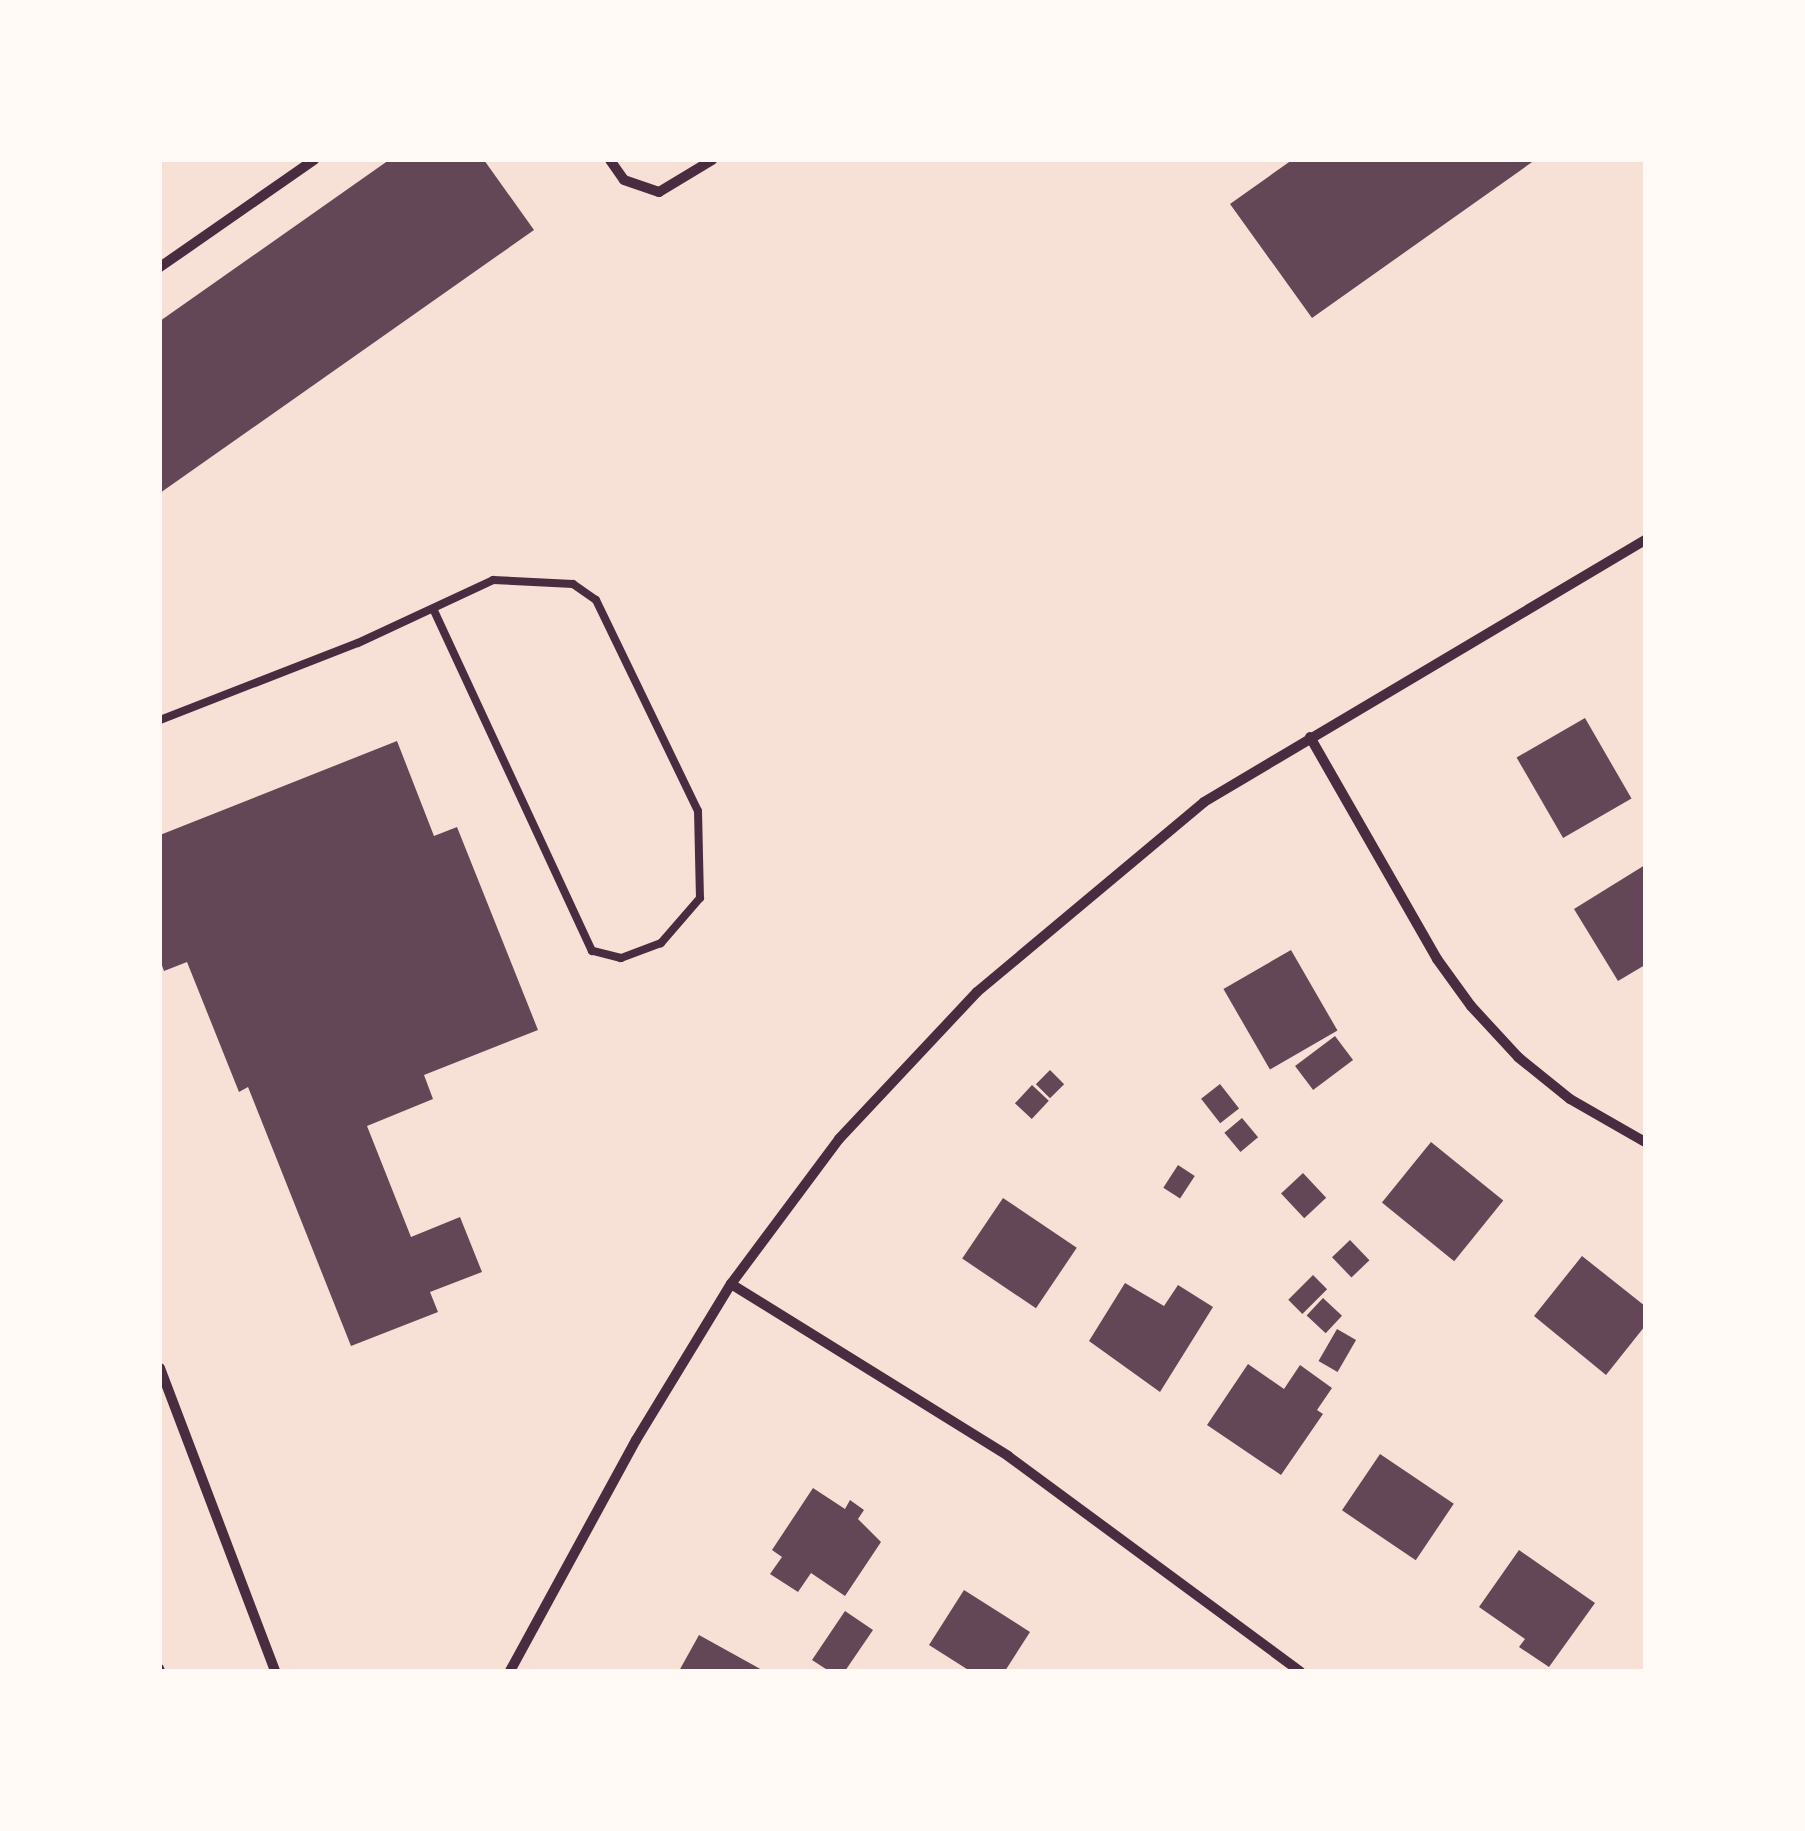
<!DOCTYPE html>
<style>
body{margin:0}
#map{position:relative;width:1805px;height:1831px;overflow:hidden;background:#f7e1d7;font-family:"DejaVu Sans",sans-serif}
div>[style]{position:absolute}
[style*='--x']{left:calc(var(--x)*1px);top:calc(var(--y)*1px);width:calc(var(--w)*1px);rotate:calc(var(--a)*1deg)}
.building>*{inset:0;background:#644757;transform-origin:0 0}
.service>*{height:8px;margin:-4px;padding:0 4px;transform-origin:4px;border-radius:4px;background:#4a2c40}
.minor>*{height:10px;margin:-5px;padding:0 5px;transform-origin:5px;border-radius:5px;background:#4a2c40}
span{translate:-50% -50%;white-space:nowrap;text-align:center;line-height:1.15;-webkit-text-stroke:10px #fffaf5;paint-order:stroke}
.frame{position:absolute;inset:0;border:162px solid #fffaf5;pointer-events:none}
</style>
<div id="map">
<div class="building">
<i style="clip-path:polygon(389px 160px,484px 160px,534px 230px,160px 493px,160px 321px)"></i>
<i style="clip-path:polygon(1292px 160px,1535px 160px,1312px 318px,1230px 204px)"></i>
<i style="left:1585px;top:718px;width:93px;height:79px;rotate:60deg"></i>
<i style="clip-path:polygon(397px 741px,434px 836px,457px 827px,538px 1030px,424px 1075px,433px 1099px,367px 1126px,411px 1237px,460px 1217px,482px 1272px,430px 1292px,438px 1312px,351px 1346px,248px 1087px,239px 1092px,187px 962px,164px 971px,160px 960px,160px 835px)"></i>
<i style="clip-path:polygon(1645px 865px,1645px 965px,1618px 981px,1574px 909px)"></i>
<i style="left:1291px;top:950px;width:93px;height:78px;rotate:60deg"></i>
<i style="left:1335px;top:1036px;width:30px;height:50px;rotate:53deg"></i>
<i style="left:1050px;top:1070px;width:20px;height:20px;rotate:45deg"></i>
<i style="left:1220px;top:1084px;width:31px;height:24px;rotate:52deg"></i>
<i style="left:1032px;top:1085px;width:23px;height:25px;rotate:43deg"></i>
<i style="left:1242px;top:1118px;width:25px;height:23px;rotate:50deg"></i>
<i style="left:1431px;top:1142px;width:93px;height:78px;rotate:39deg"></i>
<i style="left:1178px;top:1165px;width:20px;height:27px;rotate:33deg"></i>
<i style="left:1303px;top:1173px;width:34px;height:30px;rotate:47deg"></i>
<i style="left:1003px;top:1198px;width:89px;height:73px;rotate:34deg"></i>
<i style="left:1350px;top:1240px;width:28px;height:25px;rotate:46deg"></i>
<i style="clip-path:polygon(1582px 1256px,1645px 1306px,1645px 1326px,1606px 1375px,1534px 1316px)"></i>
<i style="left:1313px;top:1275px;width:20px;height:35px;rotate:45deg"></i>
<i style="clip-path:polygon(1125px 1283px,1164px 1306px,1178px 1285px,1213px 1307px,1160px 1392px,1089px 1341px)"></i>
<i style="left:1323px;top:1298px;width:26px;height:24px;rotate:43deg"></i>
<i style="left:1337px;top:1329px;width:22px;height:37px;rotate:30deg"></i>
<i style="clip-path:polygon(1248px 1364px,1284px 1389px,1300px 1365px,1332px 1388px,1317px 1410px,1323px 1414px,1281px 1475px,1207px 1425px)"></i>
<i style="left:1380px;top:1454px;width:89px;height:68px;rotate:34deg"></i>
<i style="clip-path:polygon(813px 1488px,845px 1509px,850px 1500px,864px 1510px,858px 1519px,881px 1542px,845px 1596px,811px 1573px,798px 1592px,770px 1574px,782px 1557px,772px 1550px)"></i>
<i style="clip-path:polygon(1519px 1550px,1595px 1603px,1549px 1667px,1519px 1647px,1525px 1639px,1479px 1607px)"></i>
<i style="clip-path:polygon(964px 1590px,1030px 1632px,1005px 1671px,970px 1671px,929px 1645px)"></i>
<i style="clip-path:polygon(845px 1611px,873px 1630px,845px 1671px,829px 1671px,812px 1660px)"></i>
<i style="clip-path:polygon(699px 1635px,764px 1671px,679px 1671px)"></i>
</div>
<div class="service">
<i style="--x:160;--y:720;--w:212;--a:-21.3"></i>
<i style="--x:358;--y:643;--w:149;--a:-25"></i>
<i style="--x:493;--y:580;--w:80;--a:2.9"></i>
<i style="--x:573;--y:584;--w:28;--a:35"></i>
<i style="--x:596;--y:600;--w:234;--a:64.2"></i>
<i style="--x:698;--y:811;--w:87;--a:88.7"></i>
<i style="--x:700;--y:898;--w:60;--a:130.9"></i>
<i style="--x:661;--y:943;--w:43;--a:159.4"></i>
<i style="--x:621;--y:958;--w:30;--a:-166"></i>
<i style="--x:592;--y:951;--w:377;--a:-114.9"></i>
<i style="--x:160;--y:1668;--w:3;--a:72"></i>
</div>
<div class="minor">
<i style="--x:610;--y:160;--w:24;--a:55"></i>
<i style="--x:624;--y:180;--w:37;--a:19"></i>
<i style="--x:659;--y:192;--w:62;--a:-31.1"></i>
<i style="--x:160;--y:267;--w:188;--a:-34.8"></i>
<i style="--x:1310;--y:737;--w:256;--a:60.2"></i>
<i style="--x:1437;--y:959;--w:58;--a:54.1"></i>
<i style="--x:1471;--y:1006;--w:69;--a:47.3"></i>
<i style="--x:1518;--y:1057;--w:67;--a:38.9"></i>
<i style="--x:1570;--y:1099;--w:86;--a:29.8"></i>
<i style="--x:731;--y:1284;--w:326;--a:31.8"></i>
<i style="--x:1008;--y:1456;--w:363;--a:36.4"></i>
<i style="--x:160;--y:1368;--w:324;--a:69.2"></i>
<i style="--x:510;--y:1671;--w:263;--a:-61.4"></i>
<i style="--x:636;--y:1440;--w:183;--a:-58.7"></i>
<i style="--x:731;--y:1284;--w:181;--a:-53.3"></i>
<i style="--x:839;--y:1139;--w:202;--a:-46.8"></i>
<i style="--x:977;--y:992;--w:296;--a:-39.9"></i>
<i style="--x:1204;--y:802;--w:513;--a:-30.71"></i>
</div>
<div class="frame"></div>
</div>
